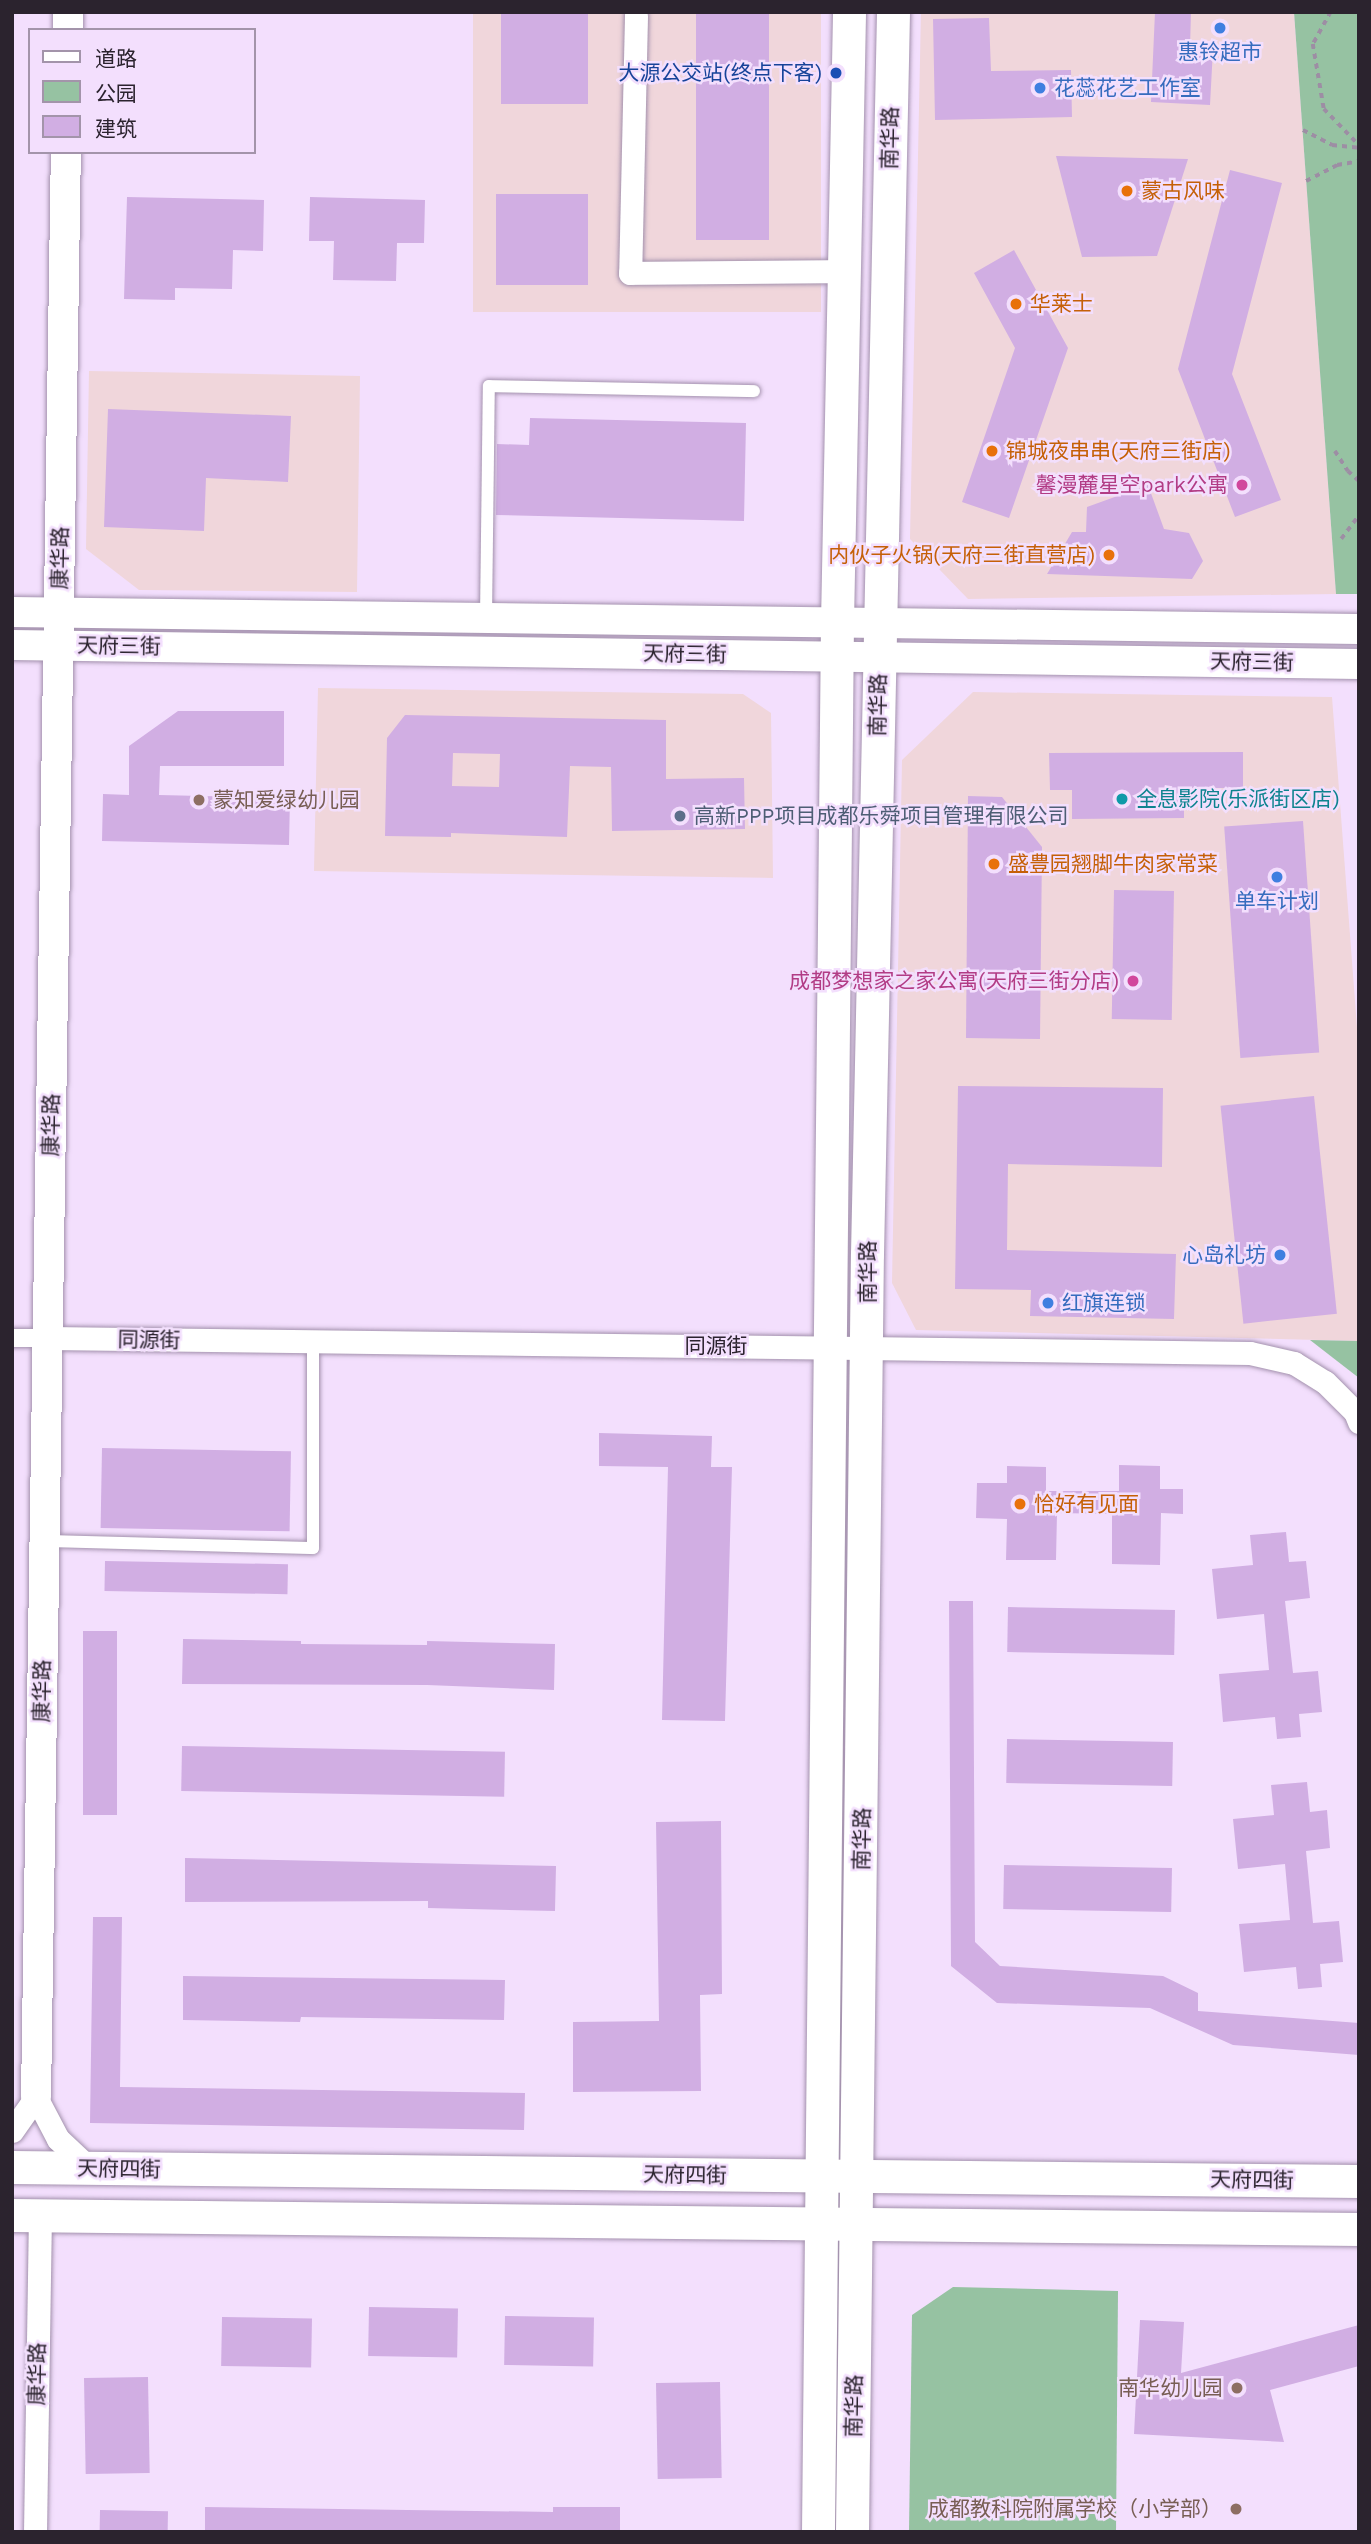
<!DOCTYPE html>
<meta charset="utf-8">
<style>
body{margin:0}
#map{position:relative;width:1371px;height:2544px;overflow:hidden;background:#f3dffd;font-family:"Work Sans","Noto Sans SC",sans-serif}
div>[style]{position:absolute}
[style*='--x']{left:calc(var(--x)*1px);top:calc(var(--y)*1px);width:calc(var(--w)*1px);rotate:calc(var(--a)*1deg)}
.commercial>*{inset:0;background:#f0d6db;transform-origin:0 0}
.green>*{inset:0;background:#96c2a2}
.building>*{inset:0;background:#d1aee3;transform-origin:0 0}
.path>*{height:3.5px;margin-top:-1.75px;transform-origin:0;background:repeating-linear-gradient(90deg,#9d8ea4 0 5px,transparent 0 10px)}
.roads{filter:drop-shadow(0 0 2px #a391ad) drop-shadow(0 0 2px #a391ad)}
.service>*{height:12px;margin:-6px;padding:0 6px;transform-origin:6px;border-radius:6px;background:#fff}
.pedestrian>*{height:18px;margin:-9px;padding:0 9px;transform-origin:9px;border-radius:9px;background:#fff}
.minor>*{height:23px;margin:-11.5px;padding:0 11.5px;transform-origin:11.5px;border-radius:11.5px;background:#fff}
.tertiary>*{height:30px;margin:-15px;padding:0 15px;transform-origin:15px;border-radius:15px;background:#fff}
.secondary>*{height:33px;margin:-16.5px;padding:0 16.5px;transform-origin:16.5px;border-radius:16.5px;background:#fff}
.dots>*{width:19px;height:19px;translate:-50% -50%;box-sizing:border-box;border:4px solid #f3dffd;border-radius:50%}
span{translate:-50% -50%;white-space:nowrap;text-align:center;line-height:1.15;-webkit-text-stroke:5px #f3dffd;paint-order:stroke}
.shop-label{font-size:21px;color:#366cbe}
.left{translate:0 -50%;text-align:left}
.right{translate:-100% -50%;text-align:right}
.transit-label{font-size:21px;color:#164399}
.street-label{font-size:21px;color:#2b232e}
.food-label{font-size:21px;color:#c56008}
.hotel-label{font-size:21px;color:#b23c85}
.culture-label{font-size:21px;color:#0d838f}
.education-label{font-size:21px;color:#785e54}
.service-label{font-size:21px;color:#4e5e75}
.frame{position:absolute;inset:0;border:14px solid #2b232e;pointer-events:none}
.legend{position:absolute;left:28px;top:28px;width:228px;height:126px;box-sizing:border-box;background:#f3dffd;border:2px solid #a394aa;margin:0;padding:9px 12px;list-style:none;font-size:21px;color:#2b232e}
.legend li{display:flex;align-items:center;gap:14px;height:35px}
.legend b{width:35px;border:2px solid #a394aa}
</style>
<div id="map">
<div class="commercial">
<i style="left:473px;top:12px;width:348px;height:300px"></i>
<i style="clip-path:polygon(921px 12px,1294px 12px,1336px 594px,968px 599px,910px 539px)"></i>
<i style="clip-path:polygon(89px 371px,360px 376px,357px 592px,139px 590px,86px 549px)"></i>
<i style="clip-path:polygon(318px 688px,743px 694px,771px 713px,773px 878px,314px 871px)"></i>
<i style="clip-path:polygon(973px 692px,1332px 697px,1359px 1054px,1359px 1341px,916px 1330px,892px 1283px,902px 760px)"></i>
</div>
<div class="green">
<i style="clip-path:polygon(1294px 12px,1359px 12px,1359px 594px,1336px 594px)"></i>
<i style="clip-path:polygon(1310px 1340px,1359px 1341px,1359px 1378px)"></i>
<i style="clip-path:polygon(953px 2287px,1118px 2291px,1116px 2532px,909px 2532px,912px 2315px)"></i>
</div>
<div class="building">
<i style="left:501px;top:12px;width:87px;height:92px"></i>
<i style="left:696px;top:12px;width:73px;height:228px"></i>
<i style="clip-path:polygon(1155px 12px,1191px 12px,1190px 48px,1213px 49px,1210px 105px,1151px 102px)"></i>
<i style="clip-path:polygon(989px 18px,991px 71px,1071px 70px,1072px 117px,935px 120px,933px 19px)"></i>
<i style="clip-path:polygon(1056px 156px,1188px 159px,1157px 256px,1082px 257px)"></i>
<i style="clip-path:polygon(1230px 170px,1282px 183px,1232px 374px,1281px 500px,1235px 517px,1178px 369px)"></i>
<i style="left:496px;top:194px;width:92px;height:91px"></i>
<i style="clip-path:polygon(127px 197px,264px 200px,263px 251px,233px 250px,232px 289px,175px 288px,175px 300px,124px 299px)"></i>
<i style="clip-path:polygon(310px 197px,425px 200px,424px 243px,397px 243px,396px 281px,333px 280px,334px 241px,309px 241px)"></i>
<i style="clip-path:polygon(1014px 250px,1068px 348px,1009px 518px,962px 502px,1015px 348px,974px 273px)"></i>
<i style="clip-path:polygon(108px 409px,291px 416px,288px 482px,206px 478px,204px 531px,104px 527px)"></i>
<i style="clip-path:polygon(530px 418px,746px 423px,744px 521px,496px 515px,497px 444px,529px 445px)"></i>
<i style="clip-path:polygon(1148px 485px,1164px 529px,1189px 533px,1203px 561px,1192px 579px,1047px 574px,1072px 532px,1086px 532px,1087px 507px)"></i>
<i style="clip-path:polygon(178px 711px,284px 711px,284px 766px,160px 766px,159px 795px,290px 798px,289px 845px,102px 841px,103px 794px,129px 795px,129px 746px)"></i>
<i style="clip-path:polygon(evenodd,405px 715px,666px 720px,666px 779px,744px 778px,745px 829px,612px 831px,611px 767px,570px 766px,567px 837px,451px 833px,451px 837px,385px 836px,387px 738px,405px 715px,453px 753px,500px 754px,499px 787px,452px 786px,453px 753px)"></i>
<i style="clip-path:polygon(1243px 752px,1243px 788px,1184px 788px,1184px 818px,1072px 819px,1072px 790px,1050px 790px,1049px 753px)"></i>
<i style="clip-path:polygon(968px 796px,1002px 797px,1042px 847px,1040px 1039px,966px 1038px)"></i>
<i style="left:1303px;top:821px;width:232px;height:79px;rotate:86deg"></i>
<i style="left:1114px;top:890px;width:60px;height:129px;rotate:1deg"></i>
<i style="clip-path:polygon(958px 1086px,1163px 1088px,1162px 1167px,1008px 1164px,1007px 1250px,1176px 1254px,1174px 1319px,1030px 1316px,1031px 1290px,955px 1289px)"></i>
<i style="left:1314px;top:1096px;width:219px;height:94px;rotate:84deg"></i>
<i style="clip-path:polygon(599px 1433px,712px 1436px,711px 1467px,732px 1467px,725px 1721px,662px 1720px,668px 1467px,599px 1466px)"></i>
<i style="left:102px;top:1448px;width:189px;height:80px;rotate:1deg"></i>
<i style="clip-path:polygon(1119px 1465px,1160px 1466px,1160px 1489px,1183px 1489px,1183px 1514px,1161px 1513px,1160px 1565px,1112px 1564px,1112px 1514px,1057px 1513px,1056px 1560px,1006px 1560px,1007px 1519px,976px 1518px,977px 1483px,1007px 1483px,1007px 1466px,1046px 1467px,1046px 1491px,1119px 1491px)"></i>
<i style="clip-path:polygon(1286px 1532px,1289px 1562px,1306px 1561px,1310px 1598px,1285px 1601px,1293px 1673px,1318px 1671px,1322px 1712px,1299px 1714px,1301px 1737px,1277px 1739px,1275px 1717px,1223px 1722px,1219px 1674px,1269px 1670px,1264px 1614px,1217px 1619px,1212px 1569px,1253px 1565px,1250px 1535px)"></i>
<i style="left:105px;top:1561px;width:183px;height:30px;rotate:1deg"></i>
<i style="clip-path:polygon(949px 1601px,973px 1601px,975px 1942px,1000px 1966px,1163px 1976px,1198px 1993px,1198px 2011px,1359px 2023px,1359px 2055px,1233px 2045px,1150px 2008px,997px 2003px,951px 1966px)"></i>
<i style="left:1008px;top:1607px;width:167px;height:45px;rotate:1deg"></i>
<i style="left:83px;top:1631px;width:34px;height:184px"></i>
<i style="clip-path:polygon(183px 1639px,301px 1641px,301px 1644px,427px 1645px,427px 1641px,555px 1644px,554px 1690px,427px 1685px,182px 1684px)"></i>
<i style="left:1007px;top:1739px;width:166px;height:44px;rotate:1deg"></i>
<i style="left:182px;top:1746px;width:323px;height:45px;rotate:1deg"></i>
<i style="clip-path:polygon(1307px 1782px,1310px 1812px,1327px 1810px,1330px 1848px,1306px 1851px,1313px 1923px,1339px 1921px,1343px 1962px,1320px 1964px,1322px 1987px,1298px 1989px,1296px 1967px,1244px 1972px,1239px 1924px,1290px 1920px,1285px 1864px,1238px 1869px,1233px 1819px,1274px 1815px,1271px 1785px)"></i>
<i style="clip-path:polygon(721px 1821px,722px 1994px,700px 1995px,701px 2091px,573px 2092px,573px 2022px,659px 2021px,656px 1822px)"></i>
<i style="clip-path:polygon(185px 1858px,556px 1866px,555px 1911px,428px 1908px,428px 1901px,185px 1902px)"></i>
<i style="left:1004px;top:1865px;width:168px;height:44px;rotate:1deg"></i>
<i style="clip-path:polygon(93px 1917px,122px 1917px,120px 2087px,525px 2093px,524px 2130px,90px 2123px)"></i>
<i style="clip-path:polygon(183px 1976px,505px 1980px,504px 2020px,301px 2017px,300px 2022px,183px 2020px)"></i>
<i style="left:369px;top:2307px;width:89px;height:49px;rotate:1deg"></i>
<i style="left:505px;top:2316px;width:89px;height:49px;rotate:1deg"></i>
<i style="left:222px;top:2317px;width:90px;height:49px;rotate:1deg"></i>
<i style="clip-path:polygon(1140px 2320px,1184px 2322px,1181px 2373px,1359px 2325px,1359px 2366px,1270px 2390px,1284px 2442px,1134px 2434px)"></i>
<i style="left:148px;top:2377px;width:96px;height:64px;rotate:89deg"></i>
<i style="left:720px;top:2382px;width:96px;height:64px;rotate:89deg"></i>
<i style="clip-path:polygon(205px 2507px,553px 2512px,553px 2507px,620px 2507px,620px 2532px,205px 2532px)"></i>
<i style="left:100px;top:2510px;width:68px;height:22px;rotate:1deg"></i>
</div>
<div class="path">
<i style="--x:1331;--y:12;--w:37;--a:119"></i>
<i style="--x:1313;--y:44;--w:66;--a:80.4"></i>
<i style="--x:1324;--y:109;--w:50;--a:45.8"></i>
<i style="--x:1303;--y:130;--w:33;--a:27"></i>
<i style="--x:1332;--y:145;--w:27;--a:6"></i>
<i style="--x:1306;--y:181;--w:35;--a:-27"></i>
<i style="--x:1337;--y:165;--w:22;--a:-10"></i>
<i style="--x:1335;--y:451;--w:24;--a:57"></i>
<i style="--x:1348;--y:471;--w:15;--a:42"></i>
<i style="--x:1341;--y:539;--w:30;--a:-53"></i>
</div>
<div class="roads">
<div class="service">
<i style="--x:486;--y:617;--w:231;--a:-89.3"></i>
<i style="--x:489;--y:386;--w:265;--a:1.1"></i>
<i style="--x:45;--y:1541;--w:268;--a:1.5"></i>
<i style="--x:313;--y:1548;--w:204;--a:-90"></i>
</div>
<div class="pedestrian">
<i style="--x:12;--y:1338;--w:36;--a:0"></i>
</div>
<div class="minor">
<i style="--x:636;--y:16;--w:257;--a:91.3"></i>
<i style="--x:630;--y:273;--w:215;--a:-0.5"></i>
<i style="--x:48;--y:1338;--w:1202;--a:0.71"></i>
<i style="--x:1250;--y:1353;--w:45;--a:12.8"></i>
<i style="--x:1294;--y:1363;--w:36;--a:32"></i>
<i style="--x:1325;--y:1382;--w:42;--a:45"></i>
<i style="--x:1355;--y:1412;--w:11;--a:68"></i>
<i style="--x:12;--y:2131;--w:42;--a:-54.8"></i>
<i style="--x:36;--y:2097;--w:47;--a:62.4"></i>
<i style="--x:58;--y:2139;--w:42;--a:43.1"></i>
<i style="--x:35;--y:2532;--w:316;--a:-89.1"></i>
</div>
<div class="tertiary">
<i style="--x:68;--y:30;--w:18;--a:-90"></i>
<i style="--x:12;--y:612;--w:1347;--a:0.72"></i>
<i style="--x:12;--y:645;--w:1347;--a:0.81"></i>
<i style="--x:36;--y:2097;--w:1945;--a:-89.12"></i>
</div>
<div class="secondary">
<i style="--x:12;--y:2167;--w:1347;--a:0.6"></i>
<i style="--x:12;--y:2215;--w:1347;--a:0.6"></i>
<i style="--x:818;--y:2532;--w:1910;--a:-89.43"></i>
<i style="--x:837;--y:622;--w:610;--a:-88.87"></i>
<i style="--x:852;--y:2532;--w:1278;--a:-89.33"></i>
<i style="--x:867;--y:1254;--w:1242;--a:-88.8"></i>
</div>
</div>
<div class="dots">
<i style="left:1220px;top:28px;background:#3f7fe0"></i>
<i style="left:836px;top:73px;background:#1a4fb4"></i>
<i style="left:1040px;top:88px;background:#3f7fe0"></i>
<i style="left:1127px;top:191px;background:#e8710a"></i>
<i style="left:1016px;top:304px;background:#e8710a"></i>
<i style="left:992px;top:451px;background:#e8710a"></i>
<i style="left:1242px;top:485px;background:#d1479c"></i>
<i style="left:1109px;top:555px;background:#e8710a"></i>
<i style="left:1122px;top:799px;background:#0f9aa8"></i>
<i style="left:199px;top:800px;background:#8d6e63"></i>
<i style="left:680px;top:816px;background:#5c6f8a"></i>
<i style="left:994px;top:864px;background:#e8710a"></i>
<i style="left:1277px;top:877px;background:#3f7fe0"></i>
<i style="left:1133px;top:981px;background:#d1479c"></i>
<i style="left:1280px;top:1255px;background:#3f7fe0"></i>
<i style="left:1048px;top:1303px;background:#3f7fe0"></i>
<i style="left:1020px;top:1504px;background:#e8710a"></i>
<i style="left:1237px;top:2388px;background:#8d6e63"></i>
<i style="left:1236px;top:2509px;background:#8d6e63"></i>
</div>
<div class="shop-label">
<span style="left:1220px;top:52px">惠铃超市</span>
<span class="left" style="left:1054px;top:88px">花蕊花艺工作室</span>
<span style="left:1277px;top:901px">单车计划</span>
<span class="right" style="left:1266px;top:1255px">心岛礼坊</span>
<span class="left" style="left:1062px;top:1303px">红旗连锁</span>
</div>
<div class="transit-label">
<span class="right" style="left:822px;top:73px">大源公交站(终点下客)</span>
</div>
<div class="street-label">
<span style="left:890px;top:138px;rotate:-89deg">南华路</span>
<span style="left:60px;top:558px;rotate:-89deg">康华路</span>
<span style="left:119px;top:646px;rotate:1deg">天府三街</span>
<span style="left:685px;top:654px;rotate:1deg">天府三街</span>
<span style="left:1252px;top:662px;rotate:1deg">天府三街</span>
<span style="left:878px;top:705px;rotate:-89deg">南华路</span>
<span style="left:51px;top:1125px;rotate:-89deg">康华路</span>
<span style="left:868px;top:1272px;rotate:-90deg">南华路</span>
<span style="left:149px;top:1340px;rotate:1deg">同源街</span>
<span style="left:716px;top:1346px">同源街</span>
<span style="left:42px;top:1691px;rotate:-89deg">康华路</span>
<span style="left:862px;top:1839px;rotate:-89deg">南华路</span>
<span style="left:119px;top:2169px;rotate:1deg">天府四街</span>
<span style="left:685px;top:2175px;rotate:1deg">天府四街</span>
<span style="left:1252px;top:2180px;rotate:1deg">天府四街</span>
<span style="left:37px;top:2374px;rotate:-89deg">康华路</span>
<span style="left:854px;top:2406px;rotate:-89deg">南华路</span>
</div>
<div class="food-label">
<span class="left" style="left:1141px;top:191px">蒙古风味</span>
<span class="left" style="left:1030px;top:304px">华莱士</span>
<span class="left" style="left:1006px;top:451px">锦城夜串串(天府三街店)</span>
<span class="right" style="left:1095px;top:555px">内伙子火锅(天府三街直营店)</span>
<span class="left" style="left:1008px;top:864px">盛豊园翘脚牛肉家常菜</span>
<span class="left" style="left:1034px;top:1504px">恰好有见面</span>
</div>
<div class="hotel-label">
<span class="right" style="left:1228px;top:485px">馨漫麓星空park公寓</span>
<span class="right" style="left:1119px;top:981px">成都梦想家之家公寓(天府三街分店)</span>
</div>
<div class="culture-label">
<span class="left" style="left:1136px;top:799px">全息影院(乐派街区店)</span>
</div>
<div class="education-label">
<span class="left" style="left:213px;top:800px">蒙知爱绿幼儿园</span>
<span class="right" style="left:1223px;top:2388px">南华幼儿园</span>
<span class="right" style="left:1222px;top:2509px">成都教科院附属学校（小学部）</span>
</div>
<div class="service-label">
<span class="left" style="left:694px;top:816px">高新PPP项目成都乐舜项目管理有限公司</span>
</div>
<div class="frame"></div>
<ul class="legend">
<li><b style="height:9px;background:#fff"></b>道路</li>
<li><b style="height:19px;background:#96c2a2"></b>公园</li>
<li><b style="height:19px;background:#d1aee3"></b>建筑</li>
</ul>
</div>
